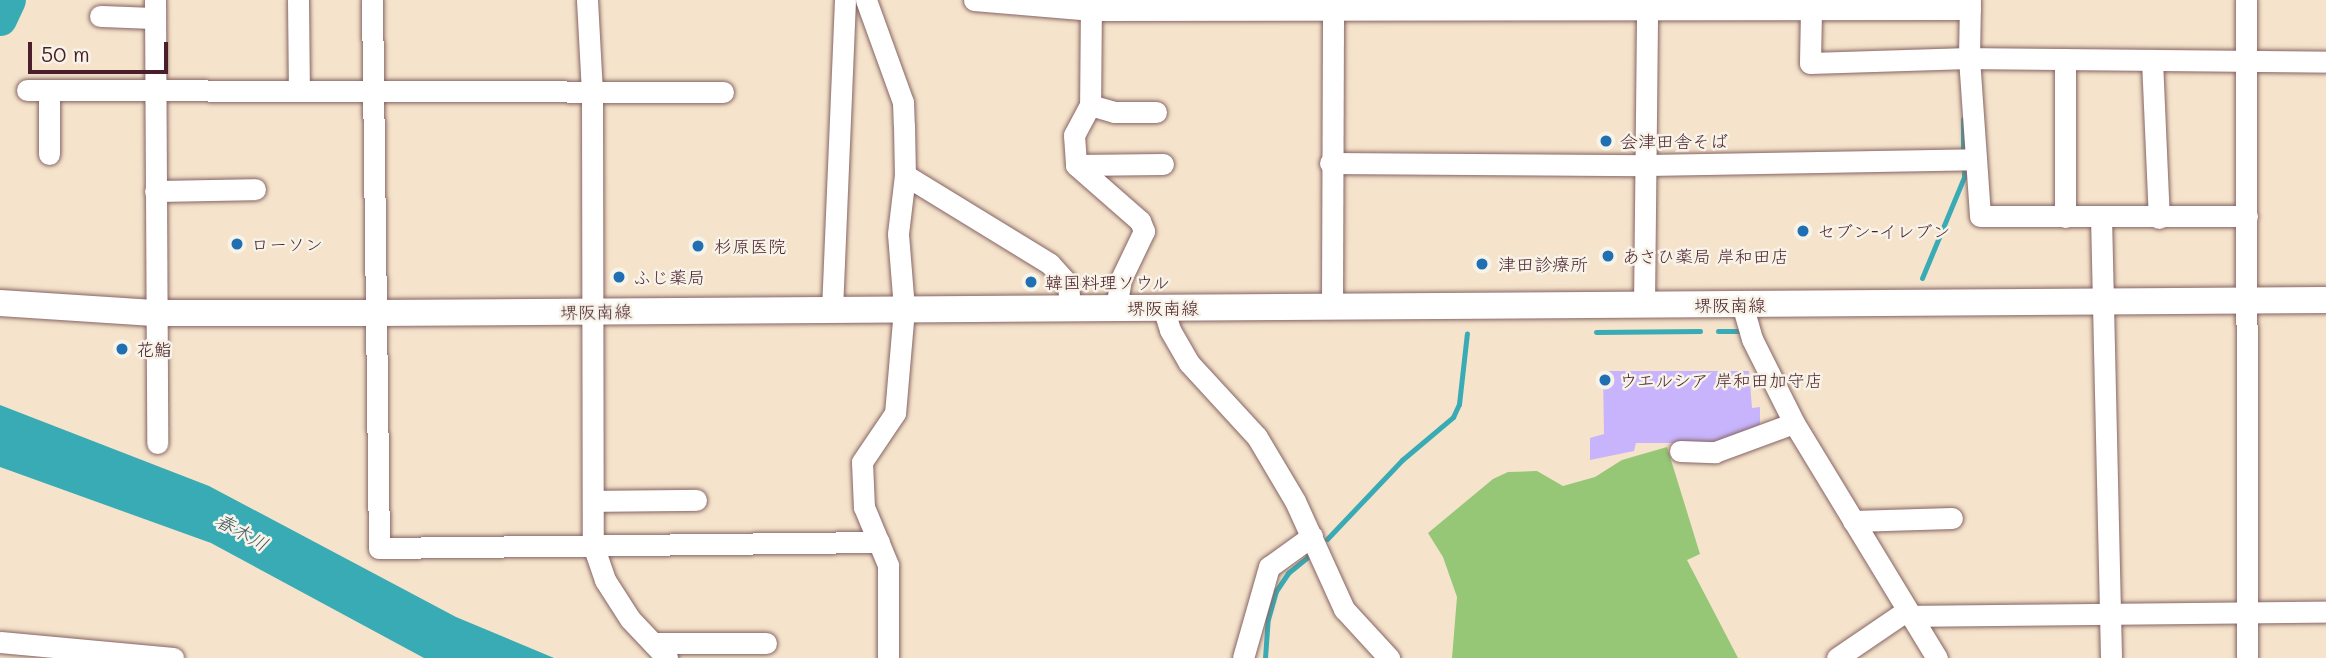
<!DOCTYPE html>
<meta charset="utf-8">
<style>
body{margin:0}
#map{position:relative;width:2326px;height:658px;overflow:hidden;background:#f5e3cb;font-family:Mali,"Klee One",sans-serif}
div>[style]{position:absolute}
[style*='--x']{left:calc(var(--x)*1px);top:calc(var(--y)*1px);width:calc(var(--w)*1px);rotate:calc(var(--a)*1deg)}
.green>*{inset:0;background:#95c777}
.water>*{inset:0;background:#39abb4}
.stream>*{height:5px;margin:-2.5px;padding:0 2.5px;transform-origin:2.5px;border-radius:2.5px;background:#39abb4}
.river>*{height:33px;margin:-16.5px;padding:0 16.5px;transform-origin:16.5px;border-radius:16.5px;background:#39abb4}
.building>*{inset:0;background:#c7b4fc}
.roads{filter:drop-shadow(0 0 2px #866463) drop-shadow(0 0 2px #866463)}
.minor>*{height:21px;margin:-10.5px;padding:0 10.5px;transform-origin:10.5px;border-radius:10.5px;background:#fff}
.major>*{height:26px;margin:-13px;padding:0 13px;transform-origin:13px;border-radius:13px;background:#fff}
.dots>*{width:19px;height:19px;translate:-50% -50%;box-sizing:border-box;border:4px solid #f7f3e8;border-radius:50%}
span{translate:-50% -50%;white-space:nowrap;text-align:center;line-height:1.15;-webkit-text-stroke:5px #f7f3e8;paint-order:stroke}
.poi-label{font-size:18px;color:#4a1f2b}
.left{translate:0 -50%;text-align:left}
.street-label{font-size:18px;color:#4a1f2b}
.water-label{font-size:19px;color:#435762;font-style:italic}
.scale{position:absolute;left:28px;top:42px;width:140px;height:32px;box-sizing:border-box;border:4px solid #4a1f2b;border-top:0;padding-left:9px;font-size:21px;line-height:24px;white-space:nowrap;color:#4a1f2b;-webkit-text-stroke:5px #f7f3e8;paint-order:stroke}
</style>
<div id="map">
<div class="green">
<i style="clip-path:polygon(1667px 447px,1700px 554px,1687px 560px,1738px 658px,1452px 658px,1457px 597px,1443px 557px,1428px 533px,1493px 479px,1508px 472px,1537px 471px,1563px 486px,1595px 477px,1622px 460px)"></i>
</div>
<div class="water">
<i style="clip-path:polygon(0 405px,209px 486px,456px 617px,554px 658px,424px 658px,211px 543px,0 467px)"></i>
</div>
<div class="stream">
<i style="--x:1963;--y:119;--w:35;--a:90"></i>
<i style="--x:1922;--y:278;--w:109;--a:-67.4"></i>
<i style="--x:1964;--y:177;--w:11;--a:-90"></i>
<i style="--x:1718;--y:331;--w:23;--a:0"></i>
<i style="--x:1596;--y:332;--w:104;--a:-0.6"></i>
<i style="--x:1327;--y:539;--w:109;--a:-46.5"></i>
<i style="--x:1402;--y:460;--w:67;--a:-40.1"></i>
<i style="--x:1453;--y:417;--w:14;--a:-65"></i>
<i style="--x:1459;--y:404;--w:71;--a:-83.6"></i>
<i style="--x:1265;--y:658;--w:39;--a:-86"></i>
<i style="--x:1268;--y:619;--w:29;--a:-74"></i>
<i style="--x:1276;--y:591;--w:22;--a:-56"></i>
<i style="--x:1288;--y:573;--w:32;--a:-39"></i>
</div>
<div class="river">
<i style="--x:0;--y:19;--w:21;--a:-65"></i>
</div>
<div class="building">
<i style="clip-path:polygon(1603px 371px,1749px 371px,1752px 408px,1760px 407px,1760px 428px,1716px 443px,1636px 443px,1634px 451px,1590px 460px,1590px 438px,1604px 434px)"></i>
</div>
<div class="roads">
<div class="minor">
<i style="--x:155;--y:0;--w:443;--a:89.7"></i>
<i style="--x:298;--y:0;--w:90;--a:89.4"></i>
<i style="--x:372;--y:0;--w:548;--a:89.27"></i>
<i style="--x:379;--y:548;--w:500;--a:-0.69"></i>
<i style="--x:587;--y:0;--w:92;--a:86.9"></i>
<i style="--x:592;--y:92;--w:453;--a:89.9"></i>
<i style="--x:593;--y:545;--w:37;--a:71"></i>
<i style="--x:605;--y:580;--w:46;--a:57.3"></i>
<i style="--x:630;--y:619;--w:54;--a:46.5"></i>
<i style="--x:866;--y:0;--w:109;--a:70.1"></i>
<i style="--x:903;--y:102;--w:23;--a:88"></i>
<i style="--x:904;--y:125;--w:50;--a:88.9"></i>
<i style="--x:905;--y:175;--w:59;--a:96.8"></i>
<i style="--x:898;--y:234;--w:75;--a:85.4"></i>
<i style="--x:904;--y:309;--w:104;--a:94.9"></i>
<i style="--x:895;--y:413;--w:59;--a:124"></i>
<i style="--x:862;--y:462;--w:45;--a:87.5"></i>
<i style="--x:864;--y:507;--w:63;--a:67.5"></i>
<i style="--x:888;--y:565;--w:93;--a:90"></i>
<i style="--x:974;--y:0;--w:119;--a:4.8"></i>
<i style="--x:1093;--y:10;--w:877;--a:-0.07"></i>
<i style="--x:1091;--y:0;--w:105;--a:90.5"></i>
<i style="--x:1090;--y:105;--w:34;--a:118"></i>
<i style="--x:1074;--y:135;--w:30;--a:86"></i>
<i style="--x:1076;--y:165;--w:85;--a:41.2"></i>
<i style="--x:1140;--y:221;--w:11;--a:68"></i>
<i style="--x:1144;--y:231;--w:53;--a:115.6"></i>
<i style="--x:1121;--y:279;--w:29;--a:100"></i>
<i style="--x:1970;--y:0;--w:58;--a:91"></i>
<i style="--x:1969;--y:58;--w:158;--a:86"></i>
<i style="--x:1980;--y:216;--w:267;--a:0"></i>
<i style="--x:2246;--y:0;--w:658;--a:89.91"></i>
<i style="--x:1811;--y:10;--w:53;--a:91.1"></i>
<i style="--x:1810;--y:63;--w:159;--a:-1.8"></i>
<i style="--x:1969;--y:58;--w:357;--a:0.6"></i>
<i style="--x:100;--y:16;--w:55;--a:2.1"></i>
<i style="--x:2152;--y:60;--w:158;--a:87.5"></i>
<i style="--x:27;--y:90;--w:696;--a:0.16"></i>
<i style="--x:1090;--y:105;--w:25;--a:16"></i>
<i style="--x:1114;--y:112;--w:42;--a:0"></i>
<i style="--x:49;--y:154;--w:64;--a:-90"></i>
<i style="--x:1330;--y:163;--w:318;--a:0.4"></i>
<i style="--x:1648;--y:165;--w:328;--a:-1"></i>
<i style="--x:1076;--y:165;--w:87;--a:-0.7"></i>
<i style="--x:905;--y:175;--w:170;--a:31.5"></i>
<i style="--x:1050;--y:264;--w:27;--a:48"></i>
<i style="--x:1068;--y:284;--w:23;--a:85"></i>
<i style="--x:155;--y:191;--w:100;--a:-1.1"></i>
<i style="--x:2101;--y:216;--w:442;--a:88.7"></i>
<i style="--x:2065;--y:217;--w:158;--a:-90"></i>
<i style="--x:1742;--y:304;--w:36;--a:74"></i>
<i style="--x:1752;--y:339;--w:94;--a:63.4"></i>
<i style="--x:1794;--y:423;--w:275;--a:58.7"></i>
<i style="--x:1644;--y:306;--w:306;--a:-89.4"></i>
<i style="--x:1163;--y:307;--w:24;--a:73"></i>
<i style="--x:1170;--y:330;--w:38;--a:60"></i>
<i style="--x:1189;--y:363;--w:100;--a:47.4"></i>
<i style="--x:1257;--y:437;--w:74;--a:59.3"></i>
<i style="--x:1295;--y:501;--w:119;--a:65.6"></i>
<i style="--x:1344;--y:609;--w:67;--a:47.4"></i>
<i style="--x:1332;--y:307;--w:307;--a:-89.8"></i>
<i style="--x:832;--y:310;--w:310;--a:-87.6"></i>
<i style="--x:1680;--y:451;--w:35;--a:2"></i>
<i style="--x:1715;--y:452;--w:84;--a:-20.2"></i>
<i style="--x:593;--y:501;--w:103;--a:-0.6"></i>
<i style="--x:1853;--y:521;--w:99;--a:-1.7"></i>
<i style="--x:1910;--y:616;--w:416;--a:-0.6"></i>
<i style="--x:0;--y:642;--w:174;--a:5.3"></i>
<i style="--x:653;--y:643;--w:113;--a:0"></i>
<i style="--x:1243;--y:658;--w:95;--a:-74.1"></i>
<i style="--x:1269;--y:567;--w:53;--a:-35.8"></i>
<i style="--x:1837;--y:658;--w:83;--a:-34.3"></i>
</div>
<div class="major">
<i style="--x:0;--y:303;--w:154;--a:3.7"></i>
<i style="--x:154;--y:313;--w:222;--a:0"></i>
<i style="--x:376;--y:313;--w:1950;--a:-0.38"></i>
</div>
</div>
<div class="dots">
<i style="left:1606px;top:141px;background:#1f6fb2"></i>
<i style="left:1803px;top:231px;background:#1f6fb2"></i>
<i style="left:237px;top:244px;background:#1f6fb2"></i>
<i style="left:698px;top:246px;background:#1f6fb2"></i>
<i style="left:1608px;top:256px;background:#1f6fb2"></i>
<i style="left:1482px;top:264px;background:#1f6fb2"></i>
<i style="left:619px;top:277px;background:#1f6fb2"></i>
<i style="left:1031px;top:282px;background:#1f6fb2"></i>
<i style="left:122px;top:349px;background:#1f6fb2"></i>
<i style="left:1605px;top:380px;background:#1f6fb2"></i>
</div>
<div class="poi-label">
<span class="left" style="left:1620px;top:141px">会津田舎そば</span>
<span class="left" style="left:1817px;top:231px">セブン-イレブン</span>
<span class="left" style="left:251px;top:244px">ローソン</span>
<span class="left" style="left:714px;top:246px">杉原医院</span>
<span class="left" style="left:1622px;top:256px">あさひ薬局 岸和田店</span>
<span class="left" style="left:1498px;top:264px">津田診療所</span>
<span class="left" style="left:633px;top:277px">ふじ薬局</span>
<span class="left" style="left:1045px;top:282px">韓国料理ソウル</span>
<span class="left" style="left:136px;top:349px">花鮨</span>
<span class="left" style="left:1619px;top:380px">ウエルシア 岸和田加守店</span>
</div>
<div class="street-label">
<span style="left:1730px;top:305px">堺阪南線</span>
<span style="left:1163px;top:308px">堺阪南線</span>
<span style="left:596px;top:312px;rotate:-1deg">堺阪南線</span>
</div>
<div class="water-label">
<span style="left:242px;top:532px;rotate:29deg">春木川</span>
</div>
<div class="scale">50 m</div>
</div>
